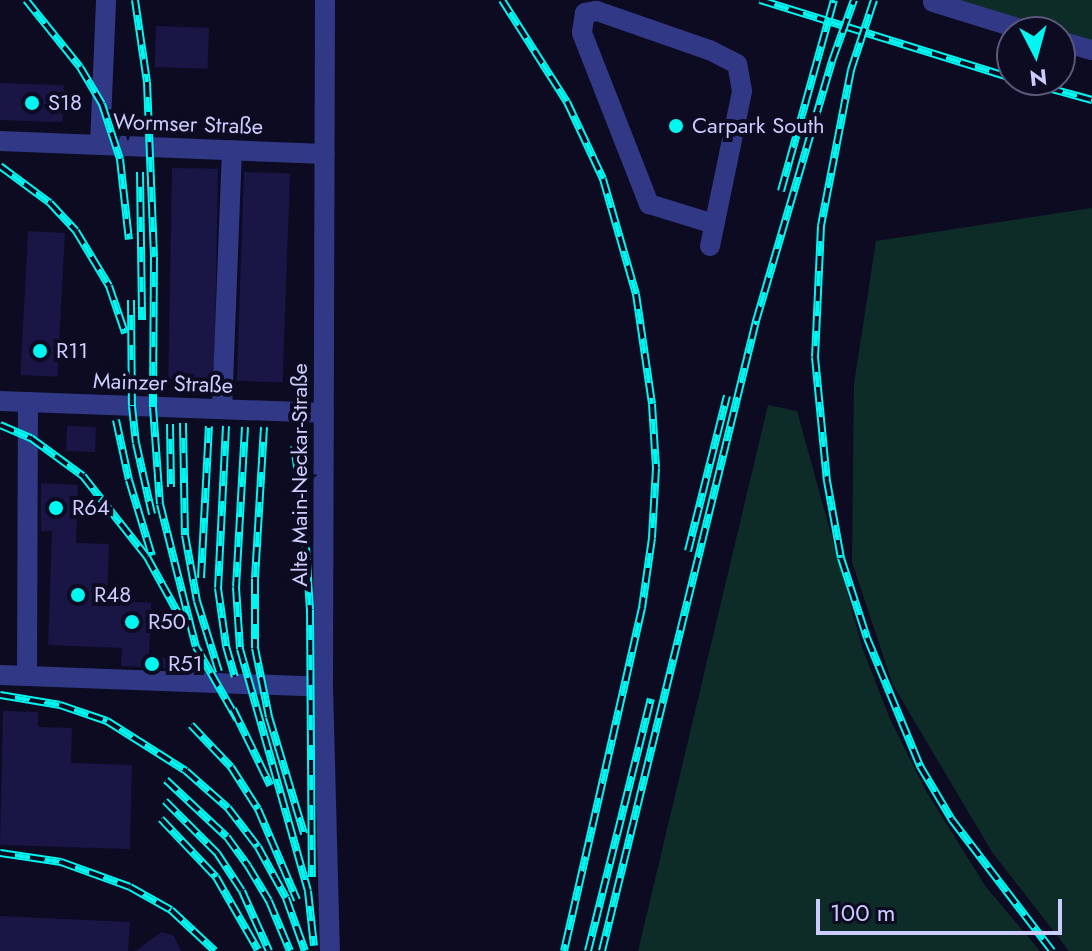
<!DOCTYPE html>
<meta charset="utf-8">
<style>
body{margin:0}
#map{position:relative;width:1092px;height:951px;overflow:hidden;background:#0c0b22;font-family:Jost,sans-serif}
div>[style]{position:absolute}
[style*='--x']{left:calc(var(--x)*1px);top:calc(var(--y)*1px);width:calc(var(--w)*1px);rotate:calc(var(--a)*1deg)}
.green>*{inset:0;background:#0d2c28}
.building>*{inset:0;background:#191545;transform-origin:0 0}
.minor>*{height:20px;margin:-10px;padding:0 10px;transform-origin:10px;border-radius:10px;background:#313886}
.rail>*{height:8px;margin-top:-4px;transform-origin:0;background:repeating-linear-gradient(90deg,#0c0b22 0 15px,#00f7f1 0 30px);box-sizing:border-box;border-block:2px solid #00f7f1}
.dots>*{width:22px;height:22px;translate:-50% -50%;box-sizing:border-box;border:4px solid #0c0b22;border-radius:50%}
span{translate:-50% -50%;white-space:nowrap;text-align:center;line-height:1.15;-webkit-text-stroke:8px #0c0b22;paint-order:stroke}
.poi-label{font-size:22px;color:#ccf}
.left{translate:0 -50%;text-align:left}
.street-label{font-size:22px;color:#ccf}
.north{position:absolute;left:996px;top:16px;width:80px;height:80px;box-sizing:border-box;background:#0c0b22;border:2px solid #59587a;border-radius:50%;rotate:174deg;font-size:22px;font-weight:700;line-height:32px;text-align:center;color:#ccf}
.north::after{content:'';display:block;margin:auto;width:28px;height:36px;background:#00f7f1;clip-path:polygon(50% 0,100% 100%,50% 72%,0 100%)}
.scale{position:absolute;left:816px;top:899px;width:246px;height:36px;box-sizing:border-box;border:4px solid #ccf;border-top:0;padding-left:10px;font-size:24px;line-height:28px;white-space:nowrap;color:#ccf;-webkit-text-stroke:6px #0c0b22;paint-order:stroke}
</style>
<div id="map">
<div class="green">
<i style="clip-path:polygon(951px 0,1092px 0,1092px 43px,987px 12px)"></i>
<i style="clip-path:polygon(1092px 208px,1092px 951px,1069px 951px,992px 852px,893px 685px,852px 562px,854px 384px,876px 241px)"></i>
<i style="clip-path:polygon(768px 405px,797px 411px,862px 647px,890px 719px,926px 791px,986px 887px,1040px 951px,638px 951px)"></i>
</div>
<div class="building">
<i style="left:156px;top:26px;width:53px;height:41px;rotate:2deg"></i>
<i style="left:0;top:83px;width:64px;height:37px;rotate:2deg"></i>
<i style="left:172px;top:168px;width:46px;height:211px;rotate:1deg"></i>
<i style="left:244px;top:172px;width:46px;height:209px;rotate:2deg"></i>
<i style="left:28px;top:231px;width:37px;height:144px;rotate:3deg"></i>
<i style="left:67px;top:426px;width:29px;height:25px;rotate:2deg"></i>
<i style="clip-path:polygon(41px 483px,78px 485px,76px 543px,109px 544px,107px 600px,151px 603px,149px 657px,184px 659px,184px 669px,121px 666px,122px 648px,48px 645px,52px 531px,41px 531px)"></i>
<i style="clip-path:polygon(3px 711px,38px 712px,38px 727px,72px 728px,71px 763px,132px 765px,130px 849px,0 845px)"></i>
<i style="clip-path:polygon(0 916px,130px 922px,128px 951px,0 951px)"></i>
<i style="clip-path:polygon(162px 932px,174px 936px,181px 951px,135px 951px)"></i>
</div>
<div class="minor">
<i style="--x:325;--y:0;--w:687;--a:90.17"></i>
<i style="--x:323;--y:687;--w:264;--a:88.5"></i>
<i style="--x:933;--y:2;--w:102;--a:17.2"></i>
<i style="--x:1060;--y:41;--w:33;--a:16"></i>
<i style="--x:0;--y:141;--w:325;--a:2.3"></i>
<i style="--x:100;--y:145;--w:145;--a:-87.6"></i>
<i style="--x:710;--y:246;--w:158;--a:-78.3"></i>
<i style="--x:742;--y:91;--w:27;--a:-100"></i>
<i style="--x:737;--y:64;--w:31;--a:-153"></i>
<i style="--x:709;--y:50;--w:119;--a:-160.8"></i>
<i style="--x:597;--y:11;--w:12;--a:171"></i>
<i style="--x:585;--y:13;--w:20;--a:99"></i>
<i style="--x:582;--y:33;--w:184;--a:68.6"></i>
<i style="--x:649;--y:204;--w:68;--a:17.1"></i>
<i style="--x:0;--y:401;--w:324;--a:2.1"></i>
<i style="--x:222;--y:409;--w:259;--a:-87.8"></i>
<i style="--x:0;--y:675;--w:323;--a:2.1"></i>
<i style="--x:27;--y:676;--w:274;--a:-89.8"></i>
</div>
<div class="rail">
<i style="--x:26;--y:0;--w:86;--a:51.1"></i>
<i style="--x:80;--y:67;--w:43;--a:59.3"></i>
<i style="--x:102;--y:104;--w:58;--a:71.9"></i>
<i style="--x:120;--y:159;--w:81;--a:83.7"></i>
<i style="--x:135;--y:0;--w:83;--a:81.7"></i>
<i style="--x:147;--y:82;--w:175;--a:87.7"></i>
<i style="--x:154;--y:257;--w:150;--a:90.4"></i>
<i style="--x:153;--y:407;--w:97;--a:85.9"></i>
<i style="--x:160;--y:504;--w:147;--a:75.9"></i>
<i style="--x:196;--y:647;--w:83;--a:60.3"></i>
<i style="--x:502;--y:0;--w:121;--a:57.5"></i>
<i style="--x:567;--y:102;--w:85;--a:64.9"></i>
<i style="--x:603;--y:179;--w:120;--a:74"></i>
<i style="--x:636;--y:294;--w:111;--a:81.7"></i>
<i style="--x:652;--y:404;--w:64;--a:86.4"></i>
<i style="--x:656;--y:468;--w:70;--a:93.3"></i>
<i style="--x:652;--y:538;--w:71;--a:98.1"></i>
<i style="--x:642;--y:608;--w:352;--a:102.8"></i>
<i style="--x:760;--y:0;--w:264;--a:17.2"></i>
<i style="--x:874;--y:0;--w:74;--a:108.2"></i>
<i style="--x:851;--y:70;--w:159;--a:100.9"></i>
<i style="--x:821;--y:226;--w:131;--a:92.6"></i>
<i style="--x:815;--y:357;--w:125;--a:84.5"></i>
<i style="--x:827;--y:481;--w:78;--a:79.7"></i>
<i style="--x:841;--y:558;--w:84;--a:72"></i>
<i style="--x:867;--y:638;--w:139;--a:67.5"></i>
<i style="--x:920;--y:766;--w:63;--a:59.3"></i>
<i style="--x:952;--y:820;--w:165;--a:52.6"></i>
<i style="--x:1019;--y:80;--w:76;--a:15.3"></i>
<i style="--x:0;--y:166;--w:62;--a:36.5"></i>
<i style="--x:50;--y:203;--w:38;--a:47"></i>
<i style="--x:76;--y:231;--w:64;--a:59"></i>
<i style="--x:109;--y:286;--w:50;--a:71.2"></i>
<i style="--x:140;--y:172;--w:148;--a:89.2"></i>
<i style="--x:781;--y:191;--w:198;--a:-74.5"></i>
<i style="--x:131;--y:300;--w:106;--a:89.5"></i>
<i style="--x:132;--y:406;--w:37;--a:84"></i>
<i style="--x:136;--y:443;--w:73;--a:77.3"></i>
<i style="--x:116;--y:420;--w:61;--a:77.8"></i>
<i style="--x:129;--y:480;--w:79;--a:73.2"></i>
<i style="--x:183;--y:423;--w:112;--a:89"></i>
<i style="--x:185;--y:535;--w:67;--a:79.7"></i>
<i style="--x:197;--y:601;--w:74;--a:72.8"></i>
<i style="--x:170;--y:424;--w:63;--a:89.1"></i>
<i style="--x:0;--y:425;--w:34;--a:23"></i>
<i style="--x:31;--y:438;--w:64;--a:36.2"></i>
<i style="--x:83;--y:476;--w:103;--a:51.7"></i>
<i style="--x:147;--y:557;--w:66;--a:61.1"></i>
<i style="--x:226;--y:426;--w:162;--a:92.8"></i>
<i style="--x:218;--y:588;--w:59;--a:82.1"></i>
<i style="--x:226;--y:646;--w:32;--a:74"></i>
<i style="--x:245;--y:427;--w:160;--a:93.2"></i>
<i style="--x:236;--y:587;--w:62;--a:86.3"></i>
<i style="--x:240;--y:649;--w:251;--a:74.3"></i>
<i style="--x:308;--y:891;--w:55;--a:83.8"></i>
<i style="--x:264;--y:427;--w:152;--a:93.4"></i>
<i style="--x:255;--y:579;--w:69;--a:90"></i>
<i style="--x:255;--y:648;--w:70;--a:78.5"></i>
<i style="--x:269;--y:717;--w:122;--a:73.3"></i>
<i style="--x:294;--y:446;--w:70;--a:81.8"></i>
<i style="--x:304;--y:515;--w:95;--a:86.4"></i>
<i style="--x:310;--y:610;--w:267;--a:89.6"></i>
<i style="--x:688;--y:551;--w:160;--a:-75.9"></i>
<i style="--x:201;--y:578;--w:152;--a:-87"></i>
<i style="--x:0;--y:695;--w:61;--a:9.5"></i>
<i style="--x:60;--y:705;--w:50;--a:18.8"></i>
<i style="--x:107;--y:721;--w:93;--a:32.3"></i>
<i style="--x:186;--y:771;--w:56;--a:41.4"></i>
<i style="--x:228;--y:808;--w:49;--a:52.4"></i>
<i style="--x:258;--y:847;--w:58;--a:61.2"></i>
<i style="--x:286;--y:898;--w:56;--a:70.3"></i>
<i style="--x:233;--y:709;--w:85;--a:64"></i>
<i style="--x:191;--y:725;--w:58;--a:46.4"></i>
<i style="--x:231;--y:767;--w:50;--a:57.3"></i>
<i style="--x:258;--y:809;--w:99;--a:66.8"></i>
<i style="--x:166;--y:780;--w:83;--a:43.1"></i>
<i style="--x:227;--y:837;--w:36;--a:54"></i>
<i style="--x:248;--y:866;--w:41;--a:59"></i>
<i style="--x:269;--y:901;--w:54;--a:67.2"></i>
<i style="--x:165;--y:801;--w:74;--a:45"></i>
<i style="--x:217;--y:853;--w:45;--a:56.7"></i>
<i style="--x:242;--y:891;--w:66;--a:65.8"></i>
<i style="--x:161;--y:819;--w:80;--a:46.5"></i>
<i style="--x:216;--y:877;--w:84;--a:60.1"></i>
<i style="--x:0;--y:853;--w:62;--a:8.4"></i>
<i style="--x:61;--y:862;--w:73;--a:19.9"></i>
<i style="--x:130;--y:887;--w:47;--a:29.3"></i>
<i style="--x:171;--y:910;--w:60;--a:43"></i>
<i style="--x:588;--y:951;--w:260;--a:-76"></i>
<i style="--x:602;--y:951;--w:649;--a:-76.26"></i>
<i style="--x:756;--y:321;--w:271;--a:-73.7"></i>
<i style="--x:832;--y:61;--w:65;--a:-70.2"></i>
</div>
<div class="dots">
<i style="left:32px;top:103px;background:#00f7f1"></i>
<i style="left:676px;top:126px;background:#00f7f1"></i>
<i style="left:40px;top:351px;background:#00f7f1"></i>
<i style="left:56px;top:508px;background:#00f7f1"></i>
<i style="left:78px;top:595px;background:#00f7f1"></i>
<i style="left:132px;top:622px;background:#00f7f1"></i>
<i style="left:152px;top:664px;background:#00f7f1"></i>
</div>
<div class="poi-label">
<span class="left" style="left:48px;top:103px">S18</span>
<span class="left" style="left:692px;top:126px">Carpark South</span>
<span class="left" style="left:56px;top:351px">R11</span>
<span class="left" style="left:72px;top:508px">R64</span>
<span class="left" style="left:94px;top:595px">R48</span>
<span class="left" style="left:148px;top:622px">R50</span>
<span class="left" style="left:168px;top:664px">R51</span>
</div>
<div class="street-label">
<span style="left:188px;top:124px;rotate:2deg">Wormser Straße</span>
<span style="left:163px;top:383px;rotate:2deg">Mainzer Straße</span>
<span style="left:300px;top:475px;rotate:-90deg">Alte Main-Neckar-Straße</span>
</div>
<div class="north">N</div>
<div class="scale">100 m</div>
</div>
